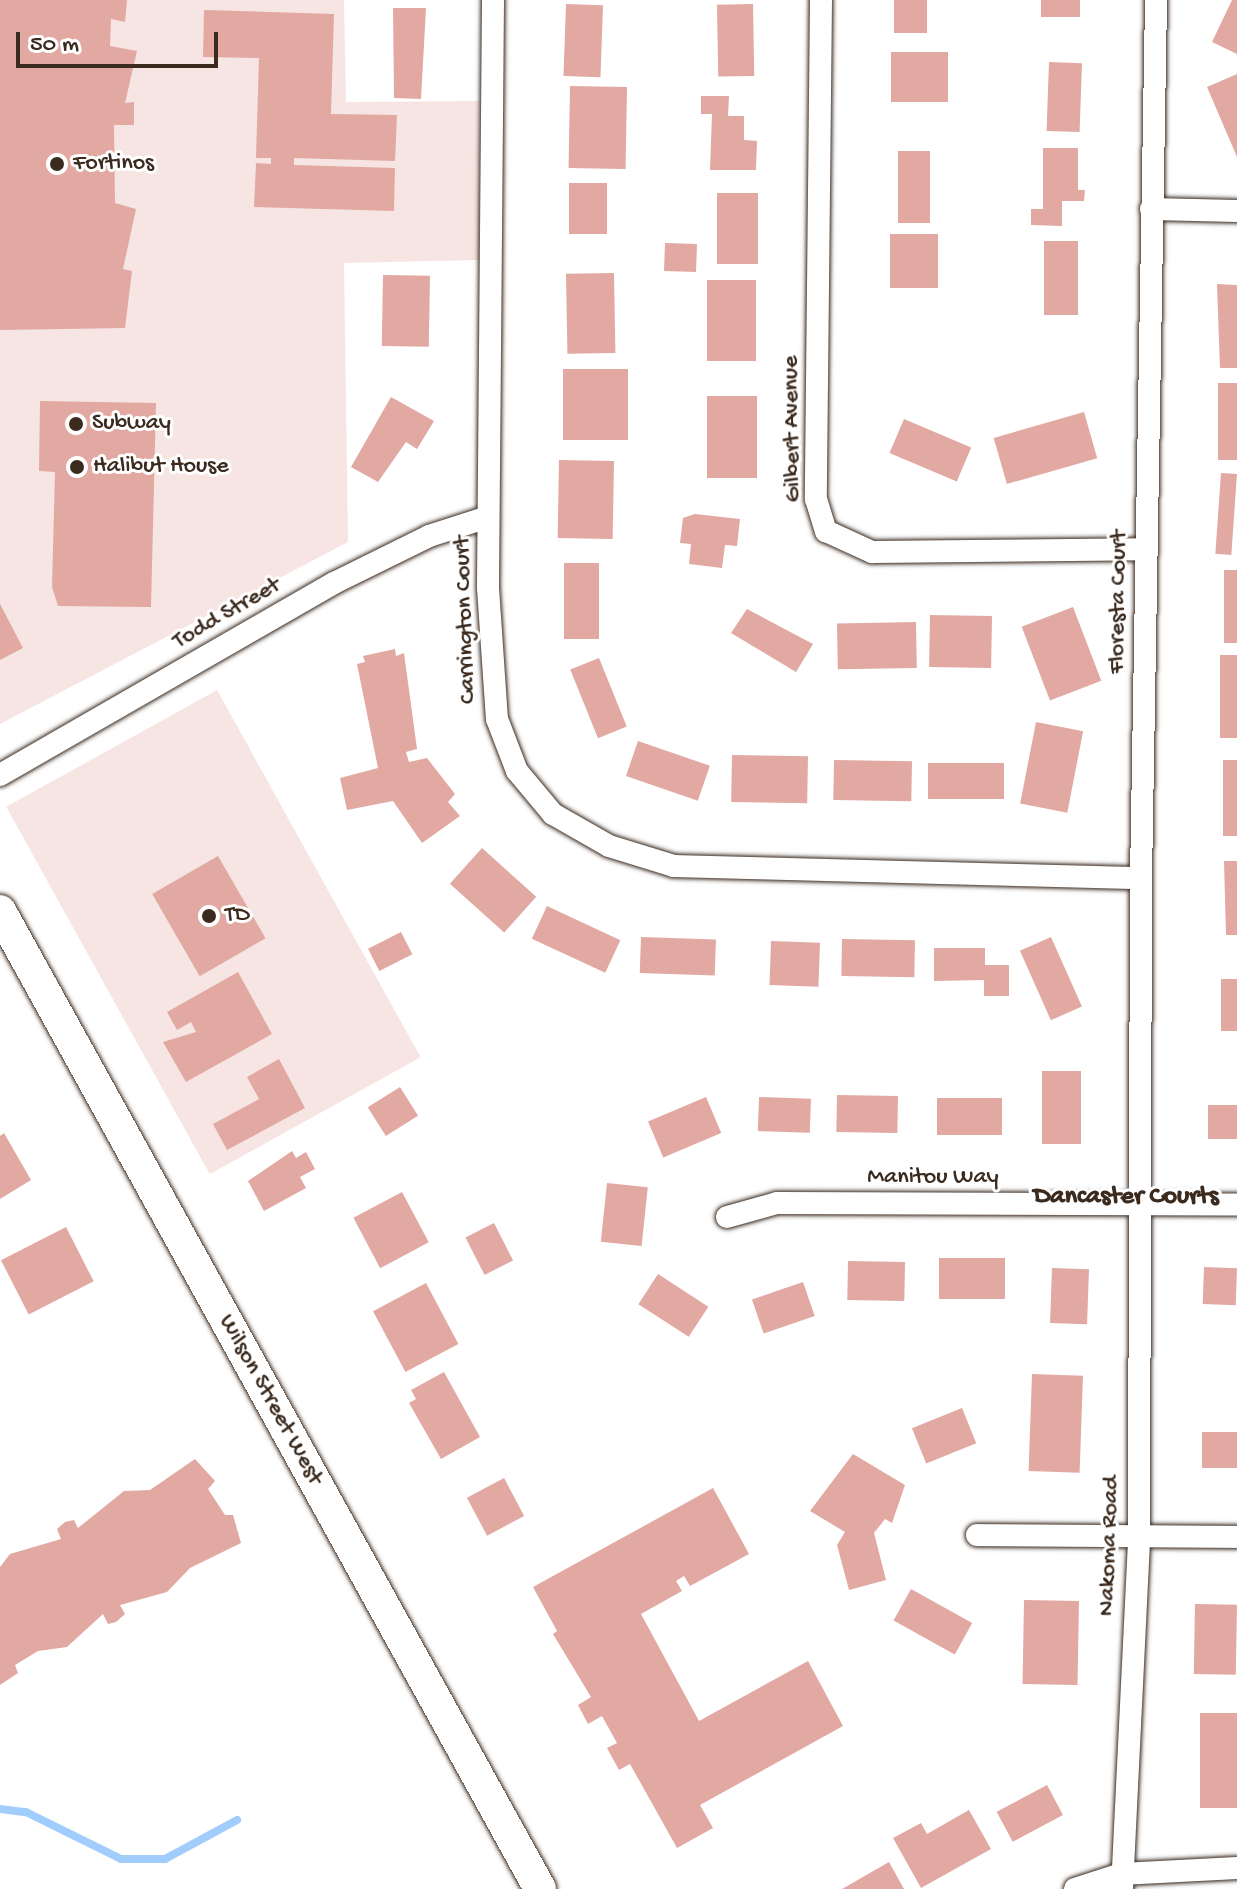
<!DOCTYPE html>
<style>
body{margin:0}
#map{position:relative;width:1237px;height:1889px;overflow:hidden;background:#fff;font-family:"Gochi Hand",sans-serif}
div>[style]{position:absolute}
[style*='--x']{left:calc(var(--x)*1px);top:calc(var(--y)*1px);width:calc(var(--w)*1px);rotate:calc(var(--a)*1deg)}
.built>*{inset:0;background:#f6e5e3;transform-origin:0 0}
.stream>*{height:8px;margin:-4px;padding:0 4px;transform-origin:4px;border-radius:4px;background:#a0cdfb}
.building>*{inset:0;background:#e2a8a2;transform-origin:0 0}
.roads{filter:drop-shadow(0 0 2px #3b2a1e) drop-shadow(0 0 2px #3b2a1e)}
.minor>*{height:22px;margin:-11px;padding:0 11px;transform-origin:11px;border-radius:11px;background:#fff}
.secondary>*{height:32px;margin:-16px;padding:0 16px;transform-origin:16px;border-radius:16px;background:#fff}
.dots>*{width:22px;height:22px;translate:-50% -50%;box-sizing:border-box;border:4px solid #fff;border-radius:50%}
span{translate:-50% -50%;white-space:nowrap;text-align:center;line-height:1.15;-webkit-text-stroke:6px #fff;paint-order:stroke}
.poi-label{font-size:24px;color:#3b2a1e}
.left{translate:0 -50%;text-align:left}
.street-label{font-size:24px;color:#3b2a1e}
.neighbourhood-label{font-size:26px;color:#3b2a1e;font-weight:700}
.scale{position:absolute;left:16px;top:32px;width:202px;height:36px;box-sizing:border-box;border:4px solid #3b2a1e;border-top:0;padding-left:10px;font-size:24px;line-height:28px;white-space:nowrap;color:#3b2a1e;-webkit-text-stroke:6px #fff;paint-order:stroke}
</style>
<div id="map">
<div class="built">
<i style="clip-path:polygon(0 0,344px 0,346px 102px,479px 101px,479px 260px,344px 263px,348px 542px,0 724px)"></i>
<i style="left:217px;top:690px;width:420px;height:241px;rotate:61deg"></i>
</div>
<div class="stream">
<i style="--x:0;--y:1809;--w:26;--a:7"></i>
<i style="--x:26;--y:1812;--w:106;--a:26.3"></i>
<i style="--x:121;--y:1859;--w:44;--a:0"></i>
<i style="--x:165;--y:1859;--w:82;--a:-28.4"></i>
</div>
<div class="building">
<i style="clip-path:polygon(0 0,127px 0,125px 22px,111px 19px,110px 46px,137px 51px,125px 103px,134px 102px,134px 125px,114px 125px,115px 203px,136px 209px,123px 269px,132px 271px,125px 328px,0 330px)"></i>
<i style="left:894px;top:0;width:33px;height:33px"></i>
<i style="left:1041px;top:0;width:39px;height:17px"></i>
<i style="clip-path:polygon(1232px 0,1237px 0,1237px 54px,1212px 42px)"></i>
<i style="left:566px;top:4px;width:37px;height:72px;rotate:2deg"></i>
<i style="left:753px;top:4px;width:72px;height:36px;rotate:89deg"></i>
<i style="clip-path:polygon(393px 8px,426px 8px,421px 99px,394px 98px)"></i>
<i style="clip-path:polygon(204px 10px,334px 14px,331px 114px,397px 115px,395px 161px,294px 158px,294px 165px,395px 168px,394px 211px,254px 207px,256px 163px,271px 164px,271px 158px,256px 158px,259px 58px,203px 57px)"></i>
<i style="left:891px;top:52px;width:57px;height:50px"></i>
<i style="left:1049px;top:62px;width:33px;height:69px;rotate:2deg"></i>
<i style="clip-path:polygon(1237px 74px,1237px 157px,1207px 87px)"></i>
<i style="left:570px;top:86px;width:57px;height:82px;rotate:1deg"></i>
<i style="clip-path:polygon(701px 96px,729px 96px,728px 116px,744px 116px,744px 140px,757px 141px,756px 170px,710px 170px,712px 114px,701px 114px)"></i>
<i style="clip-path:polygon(1043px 148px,1078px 148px,1078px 190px,1085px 190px,1084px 201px,1062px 201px,1062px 226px,1031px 225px,1031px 209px,1043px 209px)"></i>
<i style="left:898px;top:151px;width:32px;height:72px"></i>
<i style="left:569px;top:183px;width:38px;height:51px"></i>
<i style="left:717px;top:193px;width:41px;height:71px"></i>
<i style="left:890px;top:234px;width:48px;height:54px"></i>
<i style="left:1044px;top:241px;width:34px;height:74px"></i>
<i style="left:665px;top:243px;width:32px;height:28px;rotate:2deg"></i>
<i style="left:614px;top:273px;width:80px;height:48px;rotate:89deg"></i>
<i style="left:383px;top:275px;width:47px;height:71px;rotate:1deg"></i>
<i style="left:707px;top:280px;width:49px;height:81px"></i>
<i style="clip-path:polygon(1217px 284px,1237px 285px,1237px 368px,1220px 368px)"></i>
<i style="left:563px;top:369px;width:65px;height:71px"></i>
<i style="left:1218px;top:383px;width:19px;height:77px"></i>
<i style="left:707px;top:396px;width:50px;height:82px"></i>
<i style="clip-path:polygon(391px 397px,434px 421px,417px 449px,406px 442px,378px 482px,351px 467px)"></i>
<i style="clip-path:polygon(40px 401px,156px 403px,151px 607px,58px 606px,52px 587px,55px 472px,39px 471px)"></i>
<i style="left:1084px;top:412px;width:48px;height:94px;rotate:74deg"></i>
<i style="left:904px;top:419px;width:73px;height:37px;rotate:23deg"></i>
<i style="left:559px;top:460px;width:55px;height:78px;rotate:1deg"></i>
<i style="left:1221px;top:473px;width:16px;height:81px;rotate:4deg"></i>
<i style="clip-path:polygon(695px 514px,740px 519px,737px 546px,725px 545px,722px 568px,689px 564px,691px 544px,680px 543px,683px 518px)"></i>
<i style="left:564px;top:563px;width:35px;height:76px"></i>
<i style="left:1237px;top:570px;width:73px;height:13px;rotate:90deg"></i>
<i style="clip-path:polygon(0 604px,23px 648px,0 660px)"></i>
<i style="left:1073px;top:607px;width:79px;height:55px;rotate:69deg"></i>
<i style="clip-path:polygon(747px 609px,813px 644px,796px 672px,731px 633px)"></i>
<i style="left:930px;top:615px;width:62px;height:52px;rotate:1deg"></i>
<i style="left:916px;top:622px;width:46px;height:79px;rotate:89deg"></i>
<i style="clip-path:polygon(395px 649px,396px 656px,404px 653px,417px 749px,406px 752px,409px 762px,427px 758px,455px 794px,448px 802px,460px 816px,422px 843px,393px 801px,347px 810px,340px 778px,378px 768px,357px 664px,365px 662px,363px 656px)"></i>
<i style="left:1220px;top:655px;width:17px;height:83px"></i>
<i style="left:599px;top:658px;width:74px;height:31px;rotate:68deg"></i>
<i style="left:1036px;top:722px;width:48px;height:83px;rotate:11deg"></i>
<i style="left:638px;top:741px;width:76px;height:37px;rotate:19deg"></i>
<i style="left:732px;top:755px;width:76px;height:47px;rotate:1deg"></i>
<i style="left:834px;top:760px;width:78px;height:40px;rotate:1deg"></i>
<i style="left:1223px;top:760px;width:14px;height:76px"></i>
<i style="left:1004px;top:763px;width:36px;height:76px;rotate:90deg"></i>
<i style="left:482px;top:848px;width:73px;height:48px;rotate:42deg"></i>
<i style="left:218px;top:856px;width:95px;height:76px;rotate:60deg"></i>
<i style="clip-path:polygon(1224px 861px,1237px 861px,1237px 935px,1226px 935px)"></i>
<i style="left:547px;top:906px;width:81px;height:36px;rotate:25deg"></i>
<i style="left:401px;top:932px;width:25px;height:37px;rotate:63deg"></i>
<i style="left:641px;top:937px;width:75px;height:36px;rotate:2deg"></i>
<i style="left:1051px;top:937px;width:76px;height:34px;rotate:66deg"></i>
<i style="left:842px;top:939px;width:73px;height:37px;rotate:1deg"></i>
<i style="left:771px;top:941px;width:49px;height:44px;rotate:2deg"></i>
<i style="clip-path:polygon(934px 948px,985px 948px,985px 965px,1009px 965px,1009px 996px,984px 996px,984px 980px,934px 981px)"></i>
<i style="clip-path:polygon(238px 972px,272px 1034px,186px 1082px,163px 1042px,196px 1032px,191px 1022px,177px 1030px,167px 1012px)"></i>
<i style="left:1221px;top:979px;width:16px;height:52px"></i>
<i style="clip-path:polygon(279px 1059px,305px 1108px,227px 1150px,213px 1124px,259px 1099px,247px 1077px)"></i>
<i style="left:1042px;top:1071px;width:39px;height:73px"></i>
<i style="left:400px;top:1087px;width:34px;height:38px;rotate:58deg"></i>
<i style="left:837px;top:1095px;width:61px;height:37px;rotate:1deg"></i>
<i style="left:706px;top:1097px;width:39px;height:63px;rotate:67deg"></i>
<i style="left:759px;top:1097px;width:52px;height:34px;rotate:2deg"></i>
<i style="left:1002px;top:1098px;width:37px;height:65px;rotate:90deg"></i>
<i style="left:1208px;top:1105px;width:29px;height:34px"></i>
<i style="clip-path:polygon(4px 1133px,31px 1180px,0 1199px,0 1136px)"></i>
<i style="clip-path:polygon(292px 1151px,296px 1158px,306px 1152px,315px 1169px,300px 1177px,306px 1188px,264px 1211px,248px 1181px)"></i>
<i style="left:607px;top:1183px;width:41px;height:59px;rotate:6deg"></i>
<i style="left:402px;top:1192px;width:57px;height:55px;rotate:62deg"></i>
<i style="left:494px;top:1223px;width:42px;height:32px;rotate:63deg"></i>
<i style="left:66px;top:1227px;width:61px;height:73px;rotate:63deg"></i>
<i style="left:939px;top:1258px;width:66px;height:41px"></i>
<i style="left:848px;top:1261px;width:57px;height:39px;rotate:1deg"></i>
<i style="left:1204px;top:1267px;width:33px;height:37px;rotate:2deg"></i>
<i style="left:1052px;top:1268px;width:37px;height:55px;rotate:2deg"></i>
<i style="left:658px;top:1274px;width:60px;height:36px;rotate:33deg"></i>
<i style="left:803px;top:1282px;width:36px;height:54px;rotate:71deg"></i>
<i style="left:426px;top:1283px;width:69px;height:60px;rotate:62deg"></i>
<i style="clip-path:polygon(444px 1372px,480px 1437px,441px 1459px,409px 1403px,416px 1399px,411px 1390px)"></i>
<i style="left:1032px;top:1374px;width:51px;height:97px;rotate:2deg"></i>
<i style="left:962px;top:1408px;width:38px;height:54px;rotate:68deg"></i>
<i style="left:1202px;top:1432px;width:35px;height:36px"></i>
<i style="clip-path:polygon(853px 1454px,905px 1485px,892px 1523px,885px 1519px,874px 1533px,886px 1580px,849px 1590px,837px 1545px,845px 1532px,810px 1511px)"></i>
<i style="clip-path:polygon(195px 1459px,215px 1481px,208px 1489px,225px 1515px,233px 1515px,241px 1543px,190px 1568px,167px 1592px,120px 1605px,125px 1614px,116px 1622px,108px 1624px,103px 1614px,67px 1647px,38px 1651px,15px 1665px,18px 1673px,0 1685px,0 1567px,10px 1554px,61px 1539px,57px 1529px,65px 1522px,74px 1520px,78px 1528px,124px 1491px,150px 1490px)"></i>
<i style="left:504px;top:1478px;width:43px;height:42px;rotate:62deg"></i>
<i style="clip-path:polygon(713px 1488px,749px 1554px,690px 1586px,684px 1576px,676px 1581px,682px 1591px,641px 1614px,699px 1721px,808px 1661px,843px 1726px,700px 1805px,713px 1828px,677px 1848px,630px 1764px,619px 1770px,607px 1748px,617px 1743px,602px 1716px,588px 1724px,578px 1705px,591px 1697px,553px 1634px,557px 1631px,533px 1587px)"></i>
<i style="left:911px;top:1589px;width:70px;height:36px;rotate:29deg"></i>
<i style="left:1024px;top:1600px;width:55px;height:84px;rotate:1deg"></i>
<i style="left:1195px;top:1604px;width:42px;height:70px;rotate:1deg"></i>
<i style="left:1200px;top:1713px;width:37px;height:95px"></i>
<i style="left:1047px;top:1785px;width:34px;height:57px;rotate:62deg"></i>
<i style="clip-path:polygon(969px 1810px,991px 1849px,921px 1888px,893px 1838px,921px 1823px,927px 1834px)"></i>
<i style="clip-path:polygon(889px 1862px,904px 1889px,842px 1889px)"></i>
</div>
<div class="roads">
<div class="minor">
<i style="--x:493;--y:0;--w:588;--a:90.49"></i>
<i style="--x:488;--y:588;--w:131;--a:86.1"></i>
<i style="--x:497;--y:719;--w:56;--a:69"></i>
<i style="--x:517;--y:771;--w:56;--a:50.1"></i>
<i style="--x:553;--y:814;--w:64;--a:29.7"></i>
<i style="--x:609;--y:846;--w:68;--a:17.1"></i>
<i style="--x:674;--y:866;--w:467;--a:1.5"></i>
<i style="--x:821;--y:0;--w:499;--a:90.6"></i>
<i style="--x:816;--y:499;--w:34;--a:73"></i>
<i style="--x:826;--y:531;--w:51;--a:24.5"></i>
<i style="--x:872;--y:552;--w:273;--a:-0.6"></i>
<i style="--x:1151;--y:209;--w:86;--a:1.3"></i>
<i style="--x:0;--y:775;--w:385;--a:-29.9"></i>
<i style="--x:334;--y:583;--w:106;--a:-26.3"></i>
<i style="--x:429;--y:536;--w:62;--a:-17.9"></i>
<i style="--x:727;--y:1217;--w:52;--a:-15.6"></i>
<i style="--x:777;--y:1203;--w:460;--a:0.2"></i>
<i style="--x:977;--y:1535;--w:260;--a:0.4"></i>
<i style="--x:1075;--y:1889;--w:48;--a:-18.1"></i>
<i style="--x:1121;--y:1874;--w:116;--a:-3"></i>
<i style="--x:1122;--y:1889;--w:353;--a:-87.2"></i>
<i style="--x:1139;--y:1536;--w:658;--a:-89.83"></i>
<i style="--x:1141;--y:878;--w:878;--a:-89.02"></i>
</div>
<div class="secondary">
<i style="--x:0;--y:911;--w:1117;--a:61.09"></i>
</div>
</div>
<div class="dots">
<i style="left:57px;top:164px;background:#3b2a1e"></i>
<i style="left:76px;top:424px;background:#3b2a1e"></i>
<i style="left:77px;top:467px;background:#3b2a1e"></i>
<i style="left:209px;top:916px;background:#3b2a1e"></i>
</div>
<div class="poi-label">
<span class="left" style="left:73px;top:164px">Fortinos</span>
<span class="left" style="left:92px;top:424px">Subway</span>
<span class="left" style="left:93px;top:467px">Halibut House</span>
<span class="left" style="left:225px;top:916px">TD</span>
</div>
<div class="street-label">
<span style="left:793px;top:429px;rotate:-91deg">Gilbert Avenue</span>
<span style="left:1119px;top:602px;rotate:-89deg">Floresta Court</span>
<span style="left:227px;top:614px;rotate:-30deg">Todd Street</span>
<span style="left:466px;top:620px;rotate:-92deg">Carrington Court</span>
<span style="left:933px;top:1178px">Manitou Way</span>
<span style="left:270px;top:1400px;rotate:61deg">Wilson Street West</span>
<span style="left:1110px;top:1546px;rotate:-88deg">Nakoma Road</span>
</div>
<div class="neighbourhood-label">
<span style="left:1126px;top:1198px">Dancaster Courts</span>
</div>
<div class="scale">50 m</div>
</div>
